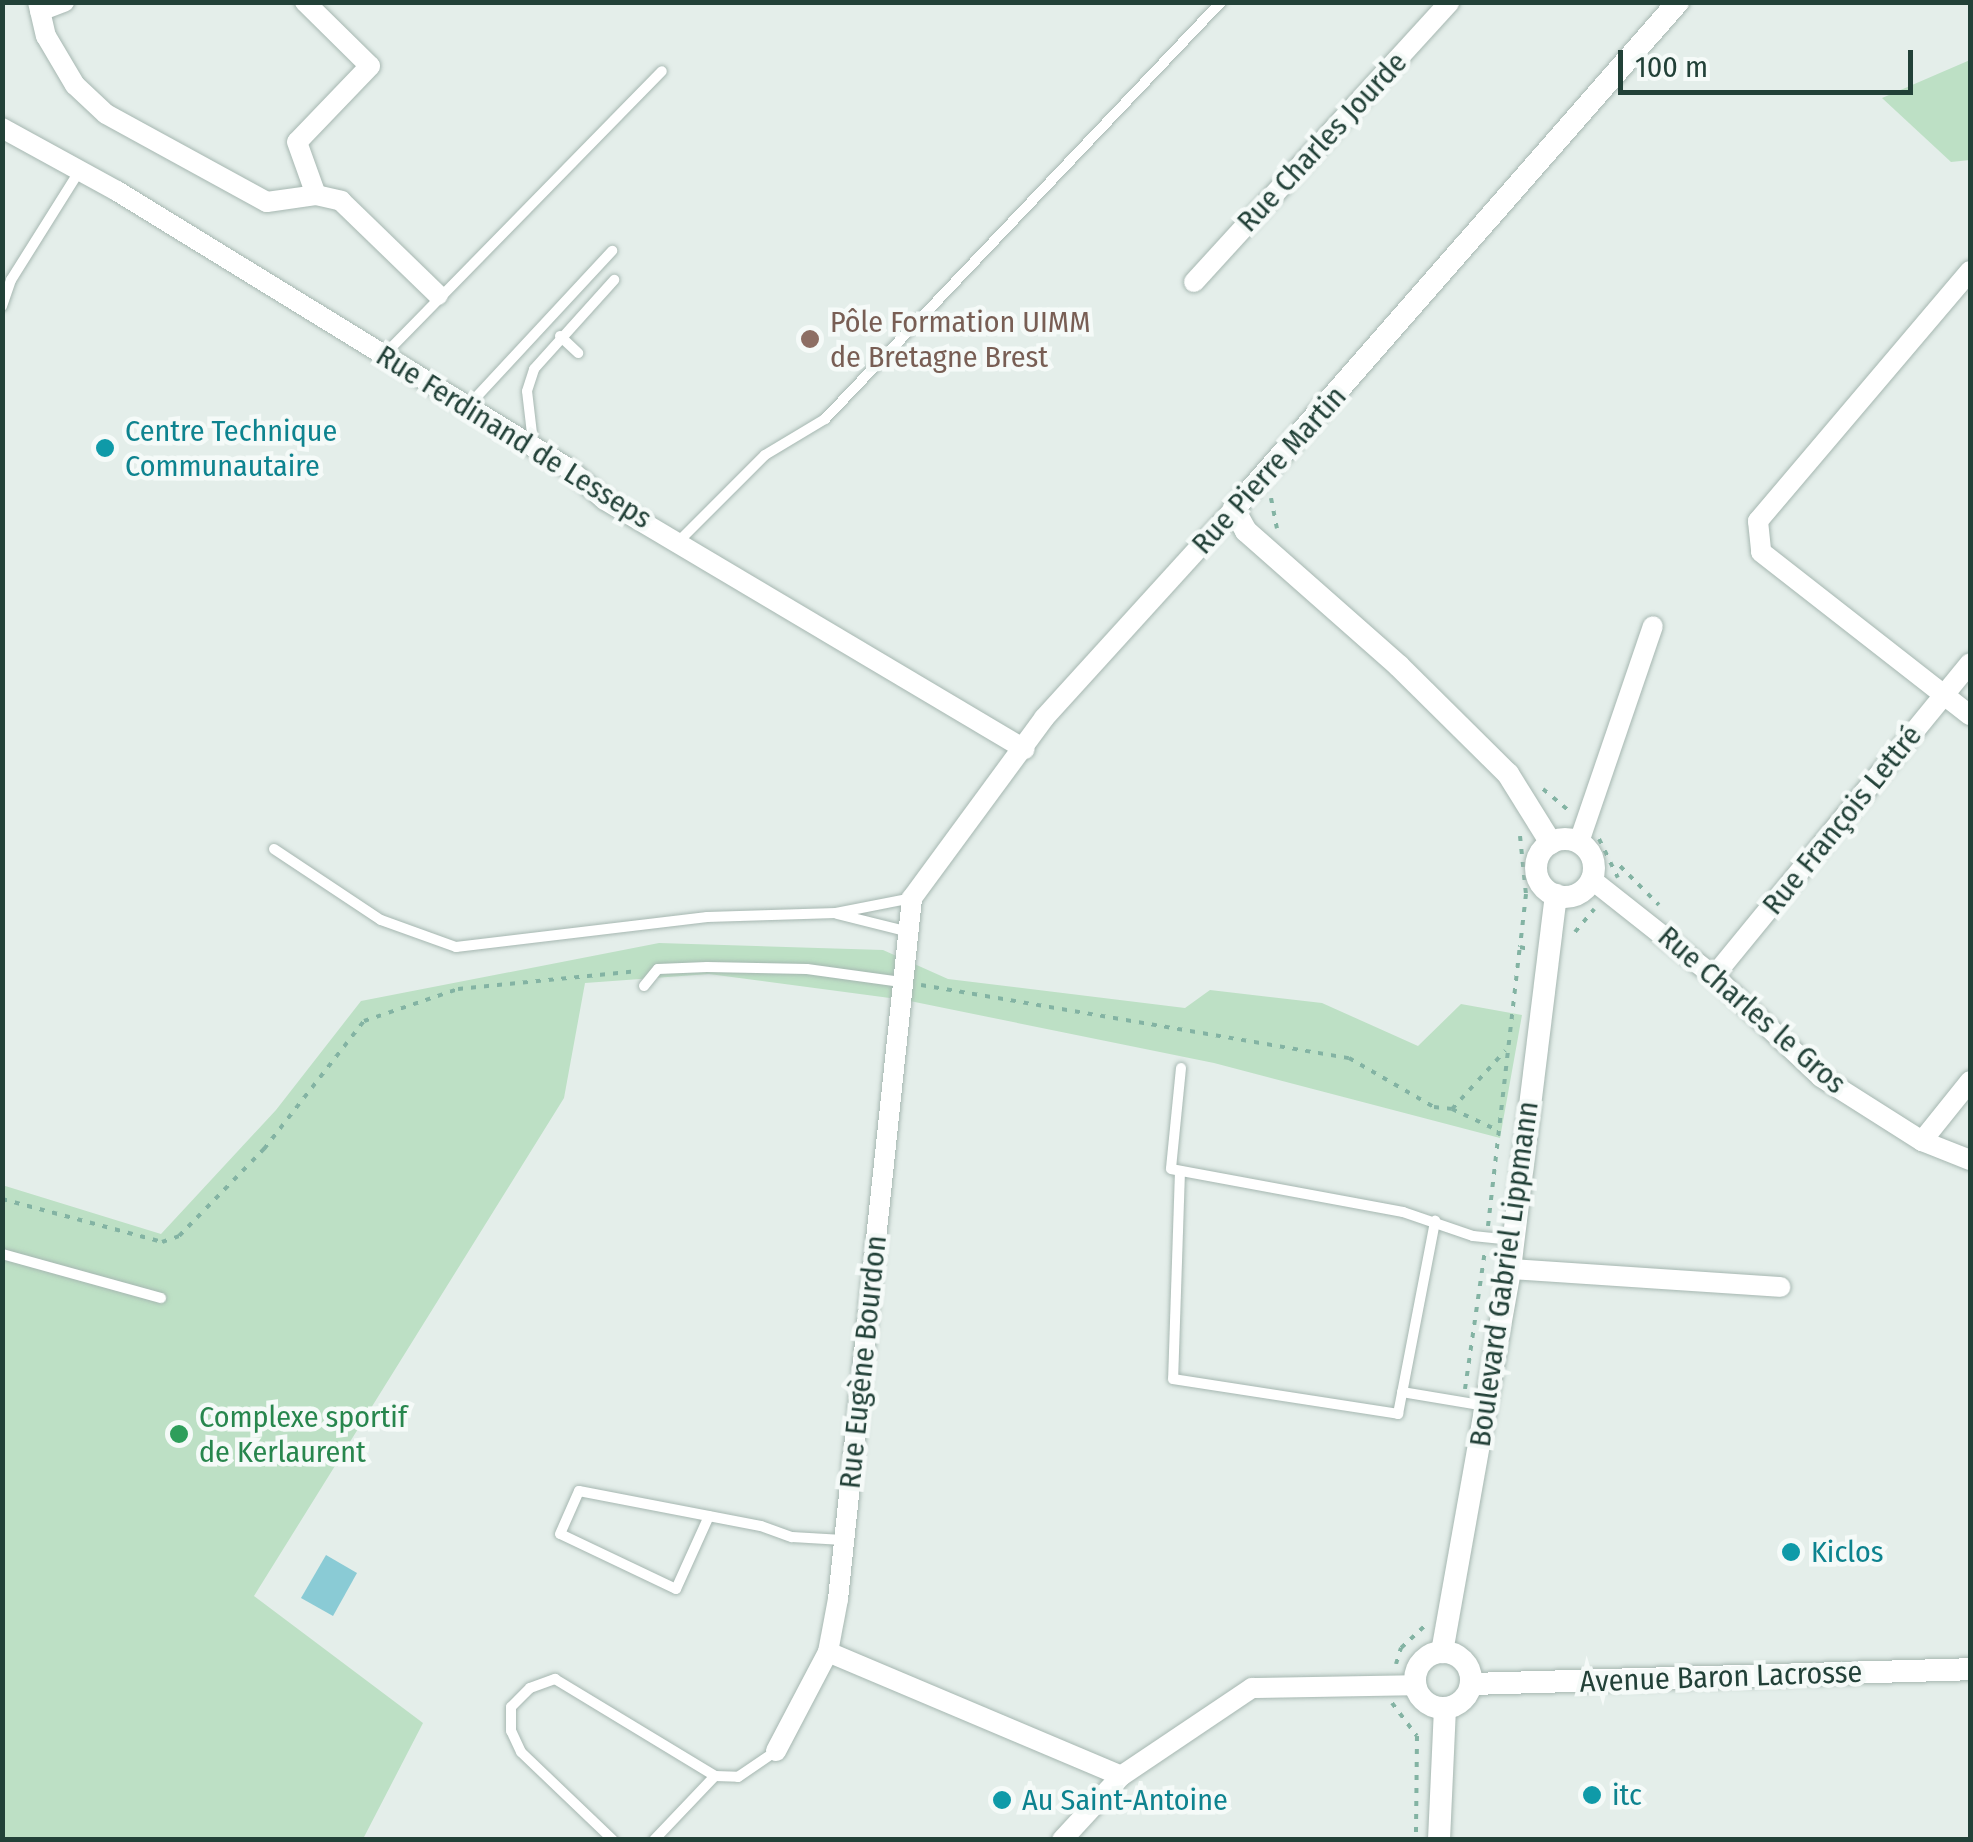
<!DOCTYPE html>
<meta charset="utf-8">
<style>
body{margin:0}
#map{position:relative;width:1973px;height:1842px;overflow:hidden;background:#e4eeea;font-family:"Fira Sans Condensed",sans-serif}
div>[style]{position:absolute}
.green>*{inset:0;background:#bde0c5}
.water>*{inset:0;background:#8acbd5}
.path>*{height:4px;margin-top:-2px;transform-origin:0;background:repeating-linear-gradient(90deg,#83b3a3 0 5px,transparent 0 13px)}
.roads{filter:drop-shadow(0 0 2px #a6b7b1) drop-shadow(0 0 2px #a6b7b1)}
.service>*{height:10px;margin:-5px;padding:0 5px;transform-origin:5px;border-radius:5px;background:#fff}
.minor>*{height:20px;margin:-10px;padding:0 10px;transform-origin:10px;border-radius:10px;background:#fff}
.tertiary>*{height:22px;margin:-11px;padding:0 11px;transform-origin:11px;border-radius:11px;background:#fff}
.tertiary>.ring{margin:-11px;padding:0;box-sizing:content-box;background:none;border:22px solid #fff;border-radius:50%}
.dots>*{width:28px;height:28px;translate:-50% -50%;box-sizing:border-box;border:5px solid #f5faf8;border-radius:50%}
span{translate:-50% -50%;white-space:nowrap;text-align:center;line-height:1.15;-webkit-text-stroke:9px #f5faf8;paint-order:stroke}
.street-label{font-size:30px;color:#224138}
.education-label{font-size:30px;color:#785e54}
.left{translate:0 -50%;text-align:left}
.culture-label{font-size:30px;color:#0d838f}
.leisure-label{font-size:30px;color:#27864d}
.frame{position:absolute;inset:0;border:5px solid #224138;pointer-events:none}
.scale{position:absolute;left:1618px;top:50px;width:295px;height:45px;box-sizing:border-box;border:5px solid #224138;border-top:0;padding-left:12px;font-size:30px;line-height:35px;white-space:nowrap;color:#224138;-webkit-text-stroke:8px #f5faf8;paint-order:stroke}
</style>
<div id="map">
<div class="green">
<i style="clip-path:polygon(1970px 60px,1970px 160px,1951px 162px,1882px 98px)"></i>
<i style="clip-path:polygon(659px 943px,883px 950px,948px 979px,1185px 1008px,1210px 990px,1322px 1003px,1418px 1046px,1461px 1004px,1522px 1015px,1500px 1138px,1214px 1063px,905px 1000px,709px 974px,585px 983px,564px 1098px,254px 1596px,423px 1723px,363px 1839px,3px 1839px,2px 1185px,161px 1234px,276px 1110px,361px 1001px)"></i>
</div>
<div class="water">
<i style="clip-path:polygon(326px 1555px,357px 1573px,333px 1616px,301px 1598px)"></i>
</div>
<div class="path">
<i style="left:1271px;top:498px;width:31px;rotate:79deg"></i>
<i style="left:1543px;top:789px;width:35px;rotate:40deg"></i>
<i style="left:1520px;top:836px;width:58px;rotate:84.1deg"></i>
<i style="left:1526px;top:894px;width:53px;rotate:96.5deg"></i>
<i style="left:1520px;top:947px;width:8px;rotate:14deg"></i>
<i style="left:1599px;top:839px;width:43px;rotate:64deg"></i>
<i style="left:1620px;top:866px;width:55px;rotate:45deg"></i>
<i style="left:1575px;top:932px;width:30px;rotate:-50deg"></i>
<i style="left:921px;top:985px;width:434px;rotate:9.7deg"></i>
<i style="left:1349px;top:1058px;width:98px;rotate:30deg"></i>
<i style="left:1434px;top:1107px;width:18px;rotate:6deg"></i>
<i style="left:1452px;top:1109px;width:79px;rotate:-47.6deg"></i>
<i style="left:1452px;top:1109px;width:50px;rotate:25deg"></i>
<i style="left:2px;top:1199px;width:166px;rotate:15deg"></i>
<i style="left:162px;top:1242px;width:18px;rotate:-19deg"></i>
<i style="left:179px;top:1236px;width:122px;rotate:-45.7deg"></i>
<i style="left:264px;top:1149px;width:162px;rotate:-52deg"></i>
<i style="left:364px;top:1021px;width:99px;rotate:-18.8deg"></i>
<i style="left:458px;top:989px;width:181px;rotate:-5.7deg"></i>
<i style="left:1488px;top:1226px;width:281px;rotate:-83.5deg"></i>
<i style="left:1465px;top:1389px;width:140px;rotate:-81.8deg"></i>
<i style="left:1396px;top:1664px;width:17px;rotate:-73deg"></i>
<i style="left:1401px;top:1648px;width:34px;rotate:-43deg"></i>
<i style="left:1392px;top:1703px;width:41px;rotate:52.9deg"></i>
<i style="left:1417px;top:1736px;width:104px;rotate:90.6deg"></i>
</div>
<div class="roads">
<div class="service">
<i style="left:2px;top:306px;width:28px;rotate:-71deg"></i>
<i style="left:11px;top:280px;width:130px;rotate:-57.9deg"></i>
<i style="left:560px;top:336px;width:25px;rotate:43deg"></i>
<i style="left:384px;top:355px;width:397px;rotate:-45.6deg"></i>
<i style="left:468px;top:406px;width:212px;rotate:-47.1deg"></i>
<i style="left:533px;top:442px;width:51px;rotate:-96.7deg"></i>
<i style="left:527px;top:391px;width:23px;rotate:-72deg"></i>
<i style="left:534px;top:369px;width:120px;rotate:-48deg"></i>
<i style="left:680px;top:540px;width:120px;rotate:-45deg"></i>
<i style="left:765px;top:455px;width:70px;rotate:-31deg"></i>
<i style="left:825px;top:419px;width:575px;rotate:-46.48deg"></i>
<i style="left:274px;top:849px;width:128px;rotate:33.6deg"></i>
<i style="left:381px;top:920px;width:80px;rotate:19.8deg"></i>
<i style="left:456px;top:947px;width:253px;rotate:-6.8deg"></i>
<i style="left:707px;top:917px;width:129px;rotate:-1.8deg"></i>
<i style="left:836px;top:913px;width:77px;rotate:-11.2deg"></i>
<i style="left:837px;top:914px;width:74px;rotate:14deg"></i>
<i style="left:644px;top:986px;width:22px;rotate:-51deg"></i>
<i style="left:658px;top:969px;width:49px;rotate:-2.3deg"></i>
<i style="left:707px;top:967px;width:100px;rotate:1.1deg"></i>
<i style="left:807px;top:969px;width:95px;rotate:7.9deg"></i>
<i style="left:1181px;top:1068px;width:101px;rotate:95.7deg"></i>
<i style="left:1171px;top:1169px;width:236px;rotate:10.5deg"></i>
<i style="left:1403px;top:1212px;width:74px;rotate:18.9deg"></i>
<i style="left:1473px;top:1236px;width:39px;rotate:6deg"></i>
<i style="left:1180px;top:1171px;width:208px;rotate:91.9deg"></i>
<i style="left:1173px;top:1379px;width:228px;rotate:8.8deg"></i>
<i style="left:1398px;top:1414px;width:197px;rotate:-79.1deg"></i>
<i style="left:2px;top:1254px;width:165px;rotate:15.5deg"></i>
<i style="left:1402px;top:1392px;width:85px;rotate:9.5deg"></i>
<i style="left:709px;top:1516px;width:80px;rotate:114.3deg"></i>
<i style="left:676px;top:1589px;width:128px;rotate:-154.6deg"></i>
<i style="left:560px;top:1534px;width:47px;rotate:-66.2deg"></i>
<i style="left:579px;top:1491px;width:185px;rotate:10.9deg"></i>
<i style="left:761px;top:1526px;width:33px;rotate:20deg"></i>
<i style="left:792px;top:1537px;width:51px;rotate:3.4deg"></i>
<i style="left:613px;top:1840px;width:127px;rotate:-136.3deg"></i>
<i style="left:521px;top:1752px;width:23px;rotate:-115deg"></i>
<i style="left:511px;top:1731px;width:24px;rotate:-90deg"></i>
<i style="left:511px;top:1707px;width:27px;rotate:-45deg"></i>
<i style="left:530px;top:1688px;width:27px;rotate:-20deg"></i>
<i style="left:555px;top:1679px;width:187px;rotate:31.2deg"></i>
<i style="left:715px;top:1776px;width:23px;rotate:2deg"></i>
<i style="left:738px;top:1777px;width:46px;rotate:-34.4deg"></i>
<i style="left:654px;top:1840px;width:88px;rotate:-46.4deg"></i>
</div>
<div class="minor">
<i style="left:38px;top:2px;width:35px;rotate:77deg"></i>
<i style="left:46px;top:36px;width:57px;rotate:59.4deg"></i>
<i style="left:75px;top:85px;width:42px;rotate:43.1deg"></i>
<i style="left:106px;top:114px;width:183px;rotate:28.7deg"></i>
<i style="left:267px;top:202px;width:49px;rotate:-8.1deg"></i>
<i style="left:316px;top:195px;width:26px;rotate:13deg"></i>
<i style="left:341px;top:201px;width:135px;rotate:44.1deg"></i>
<i style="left:305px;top:2px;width:91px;rotate:44.6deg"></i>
<i style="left:370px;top:66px;width:105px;rotate:133.8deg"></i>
<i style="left:297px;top:142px;width:56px;rotate:70.3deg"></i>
<i style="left:40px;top:11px;width:26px;rotate:-21deg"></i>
<i style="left:2px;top:128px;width:131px;rotate:28.7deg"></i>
<i style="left:117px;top:191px;width:529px;rotate:31.56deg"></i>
<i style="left:568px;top:468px;width:49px;rotate:40.9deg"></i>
<i style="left:605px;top:500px;width:488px;rotate:30.7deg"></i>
<i style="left:1970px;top:271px;width:328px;rotate:130.3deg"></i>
<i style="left:1758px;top:521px;width:31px;rotate:84deg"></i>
<i style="left:1761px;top:552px;width:265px;rotate:38deg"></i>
<i style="left:1194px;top:282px;width:379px;rotate:-47.6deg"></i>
<i style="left:1579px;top:842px;width:228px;rotate:-71.1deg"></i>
<i style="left:1591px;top:879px;width:157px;rotate:38.3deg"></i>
<i style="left:1714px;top:976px;width:147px;rotate:43.3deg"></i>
<i style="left:1821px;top:1077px;width:120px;rotate:32.4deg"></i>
<i style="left:1922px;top:1141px;width:52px;rotate:21.6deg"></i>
<i style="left:1714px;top:976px;width:404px;rotate:-50.7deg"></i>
<i style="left:1922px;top:1141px;width:77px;rotate:-51.3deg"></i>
<i style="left:1510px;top:1269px;width:271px;rotate:3.8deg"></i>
<i style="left:828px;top:1652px;width:318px;rotate:22.9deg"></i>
<i style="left:776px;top:1751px;width:112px;rotate:-62.3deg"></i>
<i style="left:828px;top:1652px;width:54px;rotate:-79.3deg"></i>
<i style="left:838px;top:1599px;width:705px;rotate:-83.97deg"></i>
<i style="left:912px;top:898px;width:223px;rotate:-53.7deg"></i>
<i style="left:1044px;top:718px;width:282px;rotate:-47.7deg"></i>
<i style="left:1062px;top:1840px;width:87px;rotate:-47.3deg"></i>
<i style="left:1121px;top:1776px;width:158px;rotate:-33.9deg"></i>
<i style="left:1252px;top:1688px;width:164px;rotate:-1deg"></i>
</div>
<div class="tertiary">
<i class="ring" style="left:1536px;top:839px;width:36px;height:36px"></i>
<i style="left:1551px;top:843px;width:81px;rotate:-121.9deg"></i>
<i style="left:1508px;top:774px;width:153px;rotate:-135.3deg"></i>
<i style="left:1399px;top:666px;width:204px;rotate:-138.6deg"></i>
<i style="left:1246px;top:531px;width:25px;rotate:-119deg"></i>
<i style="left:1234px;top:509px;width:674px;rotate:-48.79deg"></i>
<i style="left:1442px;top:1652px;width:389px;rotate:-79.9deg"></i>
<i style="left:1510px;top:1269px;width:377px;rotate:-83deg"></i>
<i class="ring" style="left:1415px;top:1652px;width:34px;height:34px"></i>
<i style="left:1471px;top:1684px;width:499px;rotate:-1.7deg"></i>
<i style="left:1439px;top:1840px;width:132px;rotate:-87.4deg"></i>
</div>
</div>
<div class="dots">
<i style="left:810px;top:339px;background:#8d6e63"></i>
<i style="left:105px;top:448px;background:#0f9aa8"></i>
<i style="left:179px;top:1434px;background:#2e9e5b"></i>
<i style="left:1791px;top:1552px;background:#0f9aa8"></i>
<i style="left:1592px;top:1795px;background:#0f9aa8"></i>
<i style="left:1002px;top:1800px;background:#0f9aa8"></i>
</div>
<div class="street-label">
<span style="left:1322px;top:142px;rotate:-47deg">Rue Charles Jourde</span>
<span style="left:514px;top:437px;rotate:32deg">Rue Ferdinand de Lesseps</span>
<span style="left:1269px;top:470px;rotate:-48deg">Rue Pierre Martin</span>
<span style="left:1842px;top:820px;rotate:-51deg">Rue François Lettré</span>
<span style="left:1752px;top:1010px;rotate:41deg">Rue Charles le Gros</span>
<span style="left:1504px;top:1274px;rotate:-82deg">Boulevard Gabriel Lippmann</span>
<span style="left:863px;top:1362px;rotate:-84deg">Rue Eugène Bourdon</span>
<span style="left:1721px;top:1677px;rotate:-2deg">Avenue Baron Lacrosse</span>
</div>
<div class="education-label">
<span class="left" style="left:830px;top:339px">Pôle Formation UIMM<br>de Bretagne Brest</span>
</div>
<div class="culture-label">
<span class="left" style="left:125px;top:448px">Centre Technique<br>Communautaire</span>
<span class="left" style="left:1811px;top:1552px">Kiclos</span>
<span class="left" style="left:1612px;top:1795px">itc</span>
<span class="left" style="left:1022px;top:1800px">Au Saint-Antoine</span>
</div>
<div class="leisure-label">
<span class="left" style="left:199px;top:1434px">Complexe sportif<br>de Kerlaurent</span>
</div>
<div class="frame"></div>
<div class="scale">100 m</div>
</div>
